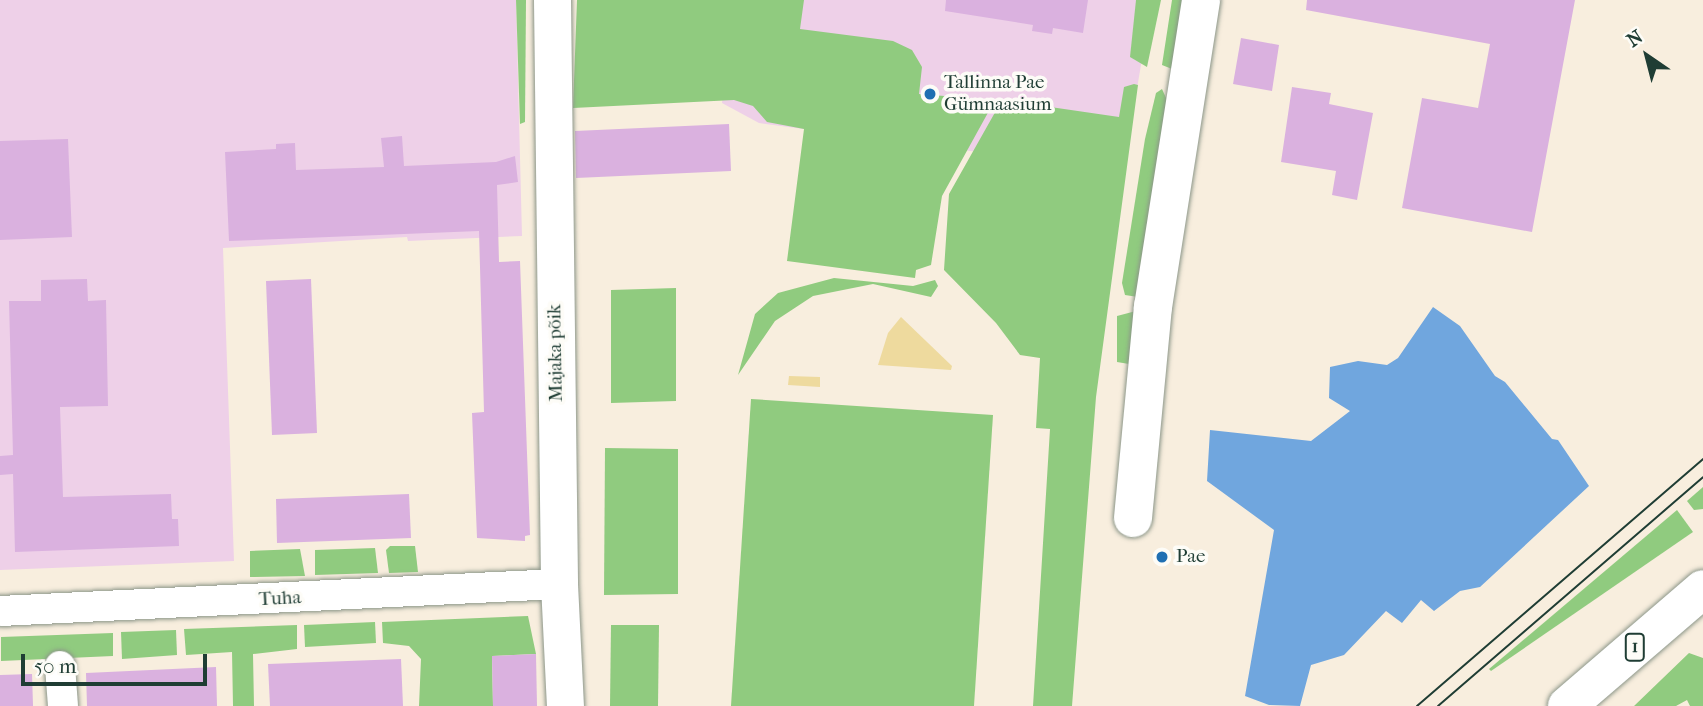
<!DOCTYPE html>
<meta charset="utf-8">
<style>
body{margin:0}
#map{position:relative;width:1703px;height:706px;overflow:hidden;background:#f8eede;font-family:"IM FELL French Canon",serif}
div>[style]{position:absolute}
.built>*{inset:0;background:#eed0e8}
.green>*{inset:0;background:#90cb7f}
.sand>*{inset:0;background:#eeda9e}
.water>*{inset:0;background:#70a6de}
.building>*{inset:0;background:#dab1df}
.roads{filter:drop-shadow(0 0 2px #8c9689) drop-shadow(0 0 2px #8c9689)}
.minor>*{height:30px;margin:-15px;padding:0 15px;transform-origin:15px;border-radius:15px;background:#fff}
.tertiary>*{height:37px;margin:-18.5px;padding:0 18.5px;transform-origin:18.5px;border-radius:18.5px;background:#fff}
.secondary>*{height:38px;margin:-19px;padding:0 19px;transform-origin:19px;border-radius:19px;background:#fff}
.trunk>*{height:38px;margin:-19px;padding:0 19px;transform-origin:19px;border-radius:19px;background:#fff}
.tram>*{height:2px;margin:-1px;padding:0 1px;transform-origin:1px;border-radius:1px;background:#1f3d34}
.dots>*{width:19px;height:19px;translate:-50% -50%;box-sizing:border-box;border:4px solid #fdfcf7;border-radius:50%}
span{translate:-50% -50%;white-space:nowrap;text-align:center;line-height:1.15;-webkit-text-stroke:7px #fdfcf7;paint-order:stroke}
.shield-label span{padding:2px 5px;background:#fdfcf7;border:2px solid;border-radius:5px;-webkit-text-stroke-width:0}
.shield-label{font-size:18px;color:#1f3d34;font-weight:700}
.poi-label{font-size:19px;color:#1f3d34}
.left{translate:0 -50%;text-align:left}
.street-label{font-size:19px;color:#1f3d34}
.north{position:absolute;left:1612px;top:21px;width:70px;height:70px;-webkit-text-stroke:5px #fdfcf7;paint-order:stroke;rotate:325deg;font-size:19px;font-weight:700;line-height:28px;text-align:center;color:#1f3d34}
.north::after{content:'';display:block;margin:auto;width:24px;height:32px;background:#1f3d34;clip-path:polygon(50% 0,100% 100%,50% 72%,0 100%)}
.scale{position:absolute;left:21px;top:654px;width:186px;height:32px;box-sizing:border-box;border:4px solid #1f3d34;border-top:0;padding-left:9px;font-size:21px;line-height:24px;white-space:nowrap;color:#1f3d34;-webkit-text-stroke:5px #fdfcf7;paint-order:stroke}
</style>
<div id="map">
<div class="built">
<i style="clip-path:polygon(0 0,516px 0,522px 236px,408px 241px,407px 237px,223px 248px,234px 561px,0 570px)"></i>
<i style="clip-path:polygon(736px 0,1152px 0,1123px 171px,759px 123px,722px 103px)"></i>
</div>
<div class="green">
<i style="clip-path:polygon(516px 0,526px 0,525px 122px,520px 124px)"></i>
<i style="clip-path:polygon(577px 0,804px 0,800px 29px,893px 41px,912px 50px,922px 67px,919px 94px,995px 100px,942px 196px,931px 265px,916px 270px,915px 278px,787px 261px,804px 129px,767px 122px,753px 106px,734px 100px,573px 108px)"></i>
<i style="clip-path:polygon(1136px 0,1161px 0,1147px 67px,1130px 57px)"></i>
<i style="clip-path:polygon(1172px 0,1183px 0,1172px 69px,1162px 65px)"></i>
<i style="clip-path:polygon(1134px 84px,1138px 85px,1096px 397px,1072px 706px,1033px 706px,1050px 429px,1036px 428px,1040px 358px,1020px 355px,996px 323px,944px 270px,949px 194px,1002px 100px,1119px 117px,1124px 87px)"></i>
<i style="clip-path:polygon(1162px 89px,1167px 100px,1138px 297px,1125px 295px,1122px 283px,1145px 139px,1156px 93px)"></i>
<i style="clip-path:polygon(834px 278px,913px 286px,935px 280px,938px 286px,931px 297px,873px 284px,813px 296px,775px 321px,738px 375px,755px 314px,778px 293px)"></i>
<i style="clip-path:polygon(676px 288px,676px 401px,611px 403px,611px 290px)"></i>
<i style="clip-path:polygon(1136px 311px,1129px 364px,1117px 362px,1117px 316px)"></i>
<i style="clip-path:polygon(751px 399px,993px 415px,974px 706px,731px 706px)"></i>
<i style="clip-path:polygon(605px 448px,678px 449px,678px 594px,604px 595px)"></i>
<i style="clip-path:polygon(1703px 487px,1703px 509px,1694px 510px,1687px 501px)"></i>
<i style="clip-path:polygon(1677px 510px,1693px 532px,1491px 671px,1489px 669px)"></i>
<i style="clip-path:polygon(390px 546px,415px 546px,418px 572px,389px 573px,386px 550px)"></i>
<i style="clip-path:polygon(375px 548px,378px 573px,315px 575px,315px 550px)"></i>
<i style="clip-path:polygon(300px 549px,305px 576px,250px 577px,250px 551px)"></i>
<i style="clip-path:polygon(528px 616px,536px 654px,492px 656px,493px 706px,419px 706px,421px 659px,409px 646px,383px 643px,382px 622px)"></i>
<i style="clip-path:polygon(375px 622px,376px 643px,305px 647px,304px 625px)"></i>
<i style="clip-path:polygon(297px 625px,297px 649px,253px 654px,254px 706px,233px 706px,232px 652px,186px 655px,184px 629px)"></i>
<i style="clip-path:polygon(611px 625px,659px 625px,658px 706px,610px 706px)"></i>
<i style="clip-path:polygon(176px 630px,177px 655px,122px 659px,121px 632px)"></i>
<i style="clip-path:polygon(113px 633px,113px 656px,1px 661px,1px 637px)"></i>
<i style="clip-path:polygon(1689px 653px,1703px 658px,1703px 706px,1690px 706px,1687px 700px,1676px 706px,1634px 706px)"></i>
</div>
<div class="sand">
<i style="clip-path:polygon(901px 317px,952px 366px,951px 370px,878px 365px,888px 333px)"></i>
<i style="clip-path:polygon(789px 376px,820px 377px,820px 387px,788px 385px)"></i>
</div>
<div class="water">
<i style="clip-path:polygon(1433px 307px,1460px 326px,1495px 376px,1505px 382px,1552px 439px,1558px 440px,1589px 486px,1480px 587px,1460px 591px,1434px 611px,1421px 600px,1402px 623px,1386px 611px,1344px 655px,1311px 665px,1300px 706px,1269px 705px,1245px 696px,1274px 530px,1207px 481px,1210px 430px,1311px 441px,1350px 411px,1329px 398px,1330px 367px,1358px 361px,1387px 365px,1398px 358px)"></i>
</div>
<div class="building">
<i style="clip-path:polygon(946px 0,1088px 0,1083px 33px,1053px 28px,1052px 34px,1032px 31px,1033px 25px,945px 11px)"></i>
<i style="clip-path:polygon(1307px 0,1575px 0,1532px 232px,1402px 208px,1422px 98px,1478px 108px,1490px 44px,1306px 10px)"></i>
<i style="clip-path:polygon(1241px 38px,1279px 45px,1272px 91px,1233px 84px)"></i>
<i style="clip-path:polygon(1292px 87px,1331px 93px,1329px 104px,1373px 113px,1357px 200px,1332px 195px,1336px 171px,1281px 162px)"></i>
<i style="clip-path:polygon(729px 124px,731px 171px,576px 178px,575px 131px)"></i>
<i style="clip-path:polygon(402px 136px,404px 166px,496px 162px,515px 156px,518px 182px,497px 185px,499px 262px,520px 261px,530px 535px,525px 536px,525px 541px,477px 538px,472px 413px,484px 412px,479px 231px,229px 241px,225px 152px,276px 149px,276px 144px,295px 143px,296px 170px,384px 167px,381px 138px)"></i>
<i style="clip-path:polygon(68px 139px,72px 237px,0 240px,0 141px)"></i>
<i style="clip-path:polygon(87px 279px,88px 301px,106px 300px,108px 406px,60px 407px,63px 497px,171px 494px,172px 519px,178px 519px,179px 546px,15px 552px,13px 474px,0 475px,0 456px,13px 455px,9px 301px,41px 301px,41px 280px)"></i>
<i style="clip-path:polygon(311px 279px,317px 433px,272px 435px,266px 281px)"></i>
<i style="clip-path:polygon(409px 494px,411px 538px,277px 543px,276px 499px)"></i>
<i style="clip-path:polygon(536px 654px,537px 706px,493px 706px,492px 656px)"></i>
<i style="clip-path:polygon(401px 659px,403px 706px,270px 706px,268px 664px)"></i>
<i style="clip-path:polygon(216px 667px,217px 706px,87px 706px,86px 673px)"></i>
<i style="clip-path:polygon(32px 674px,33px 706px,0 706px,0 675px)"></i>
</div>
<div class="roads">
<div class="minor">
<i style="left:0;top:611px;width:560px;rotate:-2.77deg"></i>
<i style="left:60px;top:666px;width:40px;rotate:85.7deg"></i>
</div>
<div class="tertiary">
<i style="left:552px;top:0;width:584px;rotate:89.31deg"></i>
<i style="left:559px;top:584px;width:122px;rotate:87.2deg"></i>
</div>
<div class="secondary">
<i style="left:1133px;top:518px;width:212px;rotate:-84.6deg"></i>
<i style="left:1153px;top:307px;width:311px;rotate:-81.1deg"></i>
</div>
<div class="trunk">
<i style="left:1567px;top:706px;width:179px;rotate:-40.7deg"></i>
</div>
</div>
<div class="tram">
<i style="left:1417px;top:706px;width:378px;rotate:-40.8deg"></i>
<i style="left:1438px;top:706px;width:350px;rotate:-40.8deg"></i>
</div>
<div class="dots">
<i style="left:930px;top:94px;background:#1f6fb2"></i>
<i style="left:1162px;top:557px;background:#1f6fb2"></i>
</div>
<div class="shield-label">
<span style="left:1635px;top:647px">1</span>
</div>
<div class="poi-label">
<span class="left" style="left:944px;top:94px">Tallinna Pae<br>Gümnaasium</span>
<span class="left" style="left:1176px;top:557px">Pae</span>
</div>
<div class="street-label">
<span style="left:556px;top:353px;rotate:-91deg">Majaka põik</span>
<span style="left:280px;top:599px;rotate:-3deg">Tuha</span>
</div>
<div class="north">N</div>
<div class="scale">50 m</div>
</div>
